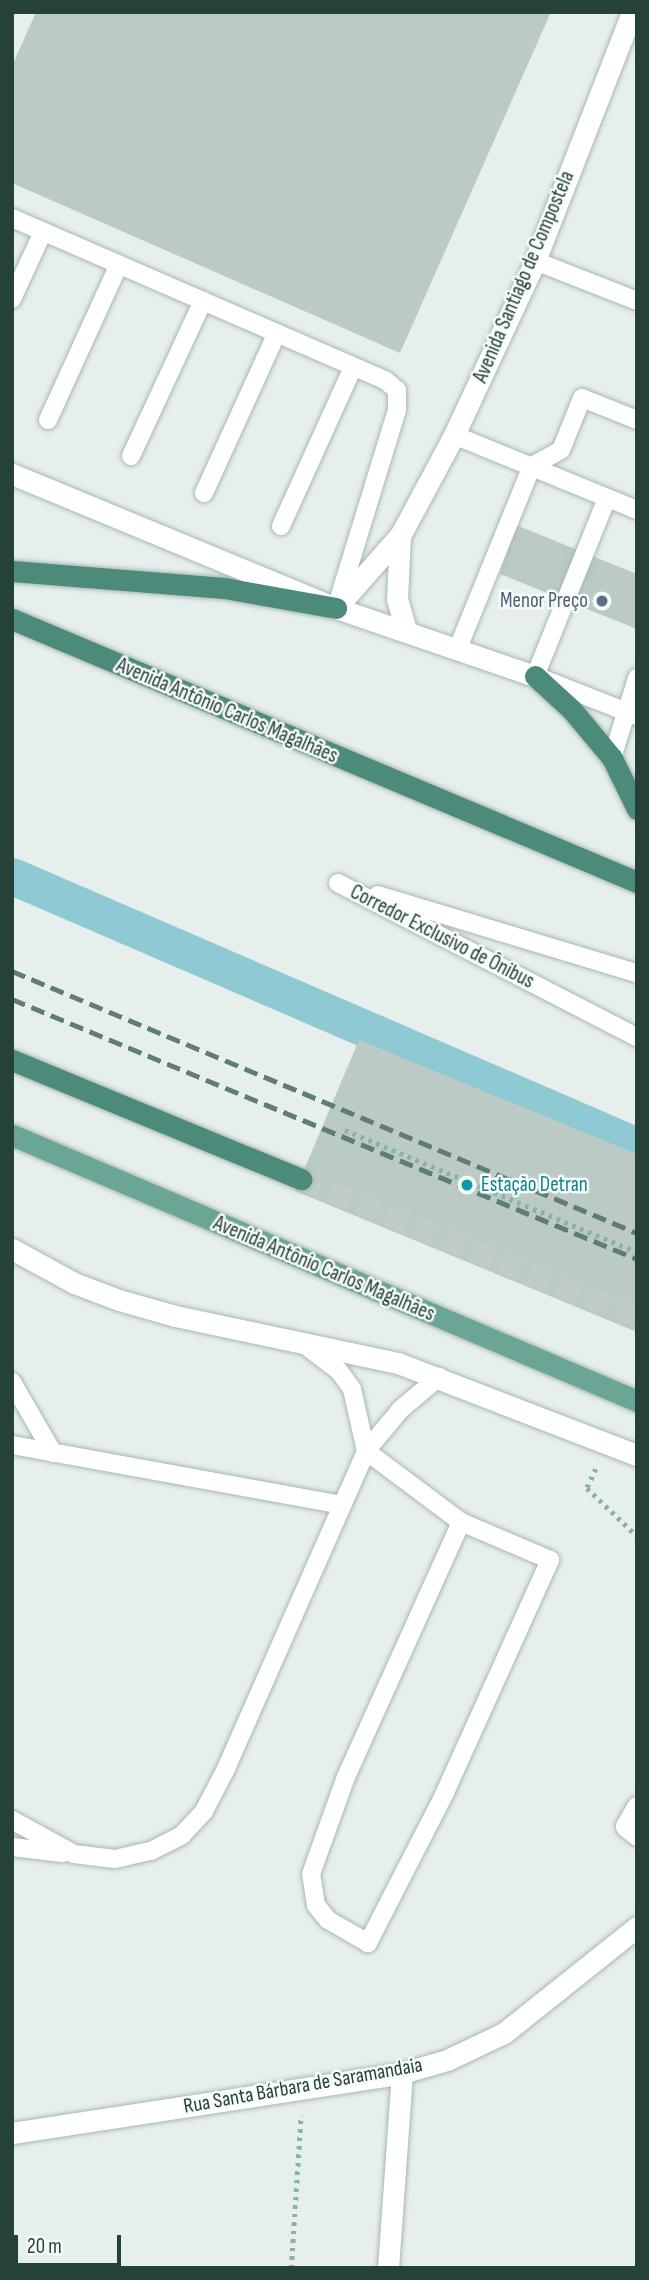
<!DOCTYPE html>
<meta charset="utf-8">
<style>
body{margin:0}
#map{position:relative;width:649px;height:2280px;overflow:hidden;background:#e6efeb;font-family:"Sofia Sans Condensed",sans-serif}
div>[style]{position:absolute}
.canal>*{height:37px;margin:-18.5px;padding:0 18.5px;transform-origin:18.5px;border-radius:18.5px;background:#8ec9d4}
.building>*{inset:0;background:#bbcac4}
.trunk-tunnel>*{height:21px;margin-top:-10.5px;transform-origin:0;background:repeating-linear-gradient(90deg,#bfccc8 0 21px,transparent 0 31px)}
.path>*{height:4.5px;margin-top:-2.25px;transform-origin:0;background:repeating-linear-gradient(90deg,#86b3a5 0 3.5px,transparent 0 8.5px)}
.roads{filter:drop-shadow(0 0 2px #a8b8b2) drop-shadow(0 0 2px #a8b8b2)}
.service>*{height:18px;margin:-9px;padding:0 9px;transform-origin:9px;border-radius:9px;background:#fff}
.pedestrian>*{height:21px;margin:-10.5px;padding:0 10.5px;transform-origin:10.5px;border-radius:10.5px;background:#fff}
.minor>*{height:21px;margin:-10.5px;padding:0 10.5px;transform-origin:10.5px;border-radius:10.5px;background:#fff}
.tertiary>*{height:21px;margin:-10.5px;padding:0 10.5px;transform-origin:10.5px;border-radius:10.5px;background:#fff}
.secondary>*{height:21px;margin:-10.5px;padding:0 10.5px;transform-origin:10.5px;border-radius:10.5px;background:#fff}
.primary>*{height:21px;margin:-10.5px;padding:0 10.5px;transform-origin:10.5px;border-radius:10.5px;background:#6aa596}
.trunk>*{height:21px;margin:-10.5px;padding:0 10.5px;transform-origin:10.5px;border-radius:10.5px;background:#4c8a7c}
.rail>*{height:5px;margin-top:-2.5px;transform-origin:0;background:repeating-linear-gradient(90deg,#5f7d75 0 14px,transparent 0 21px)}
.dots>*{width:19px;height:19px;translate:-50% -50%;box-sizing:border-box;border:4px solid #f7fbf9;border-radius:50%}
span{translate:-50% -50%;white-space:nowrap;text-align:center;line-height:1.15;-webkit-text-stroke:5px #f7fbf9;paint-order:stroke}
.street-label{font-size:21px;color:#24423a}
.service-label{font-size:21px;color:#4e5e75}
.right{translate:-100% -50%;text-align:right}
.culture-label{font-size:21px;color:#0d838f}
.left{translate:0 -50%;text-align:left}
.frame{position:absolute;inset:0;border:14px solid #24423a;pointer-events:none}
.scale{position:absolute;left:14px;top:2235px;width:107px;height:32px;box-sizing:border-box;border:4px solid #24423a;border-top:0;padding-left:9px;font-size:21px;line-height:24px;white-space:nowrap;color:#24423a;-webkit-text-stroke:5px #f7fbf9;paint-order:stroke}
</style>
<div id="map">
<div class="canal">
<i style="left:12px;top:876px;width:681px;rotate:23.36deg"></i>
</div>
<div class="building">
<i style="clip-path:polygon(36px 12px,551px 12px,400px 353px,12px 183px,12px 66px)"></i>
<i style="clip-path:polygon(516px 525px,637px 574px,637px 629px,500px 574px)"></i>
<i style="clip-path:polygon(359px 1040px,637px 1154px,637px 1332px,295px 1191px)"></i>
</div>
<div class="trunk-tunnel">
<i style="left:301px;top:1179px;width:363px;rotate:22.3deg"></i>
</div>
<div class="path">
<i style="left:345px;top:1130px;width:316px;rotate:22.7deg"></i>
<i style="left:596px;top:1469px;width:21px;rotate:115deg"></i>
<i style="left:587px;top:1488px;width:69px;rotate:43.8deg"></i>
<i style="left:291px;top:2268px;width:153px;rotate:-86.3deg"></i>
</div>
<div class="roads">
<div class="service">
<i style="left:12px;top:218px;width:407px;rotate:23.5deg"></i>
<i style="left:385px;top:380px;width:16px;rotate:40deg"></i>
<i style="left:397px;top:390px;width:20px;rotate:90deg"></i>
<i style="left:397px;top:410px;width:204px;rotate:107.1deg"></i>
<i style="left:535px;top:261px;width:110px;rotate:21.4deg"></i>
<i style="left:12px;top:299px;width:74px;rotate:-65.2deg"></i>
<i style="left:48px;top:420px;width:171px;rotate:-65.5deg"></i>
<i style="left:454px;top:435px;width:198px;rotate:22.3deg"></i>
<i style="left:131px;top:456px;width:171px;rotate:-65.1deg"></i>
<i style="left:204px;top:493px;width:176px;rotate:-65.5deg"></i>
<i style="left:607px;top:498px;width:192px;rotate:112deg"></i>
<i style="left:535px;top:676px;width:110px;rotate:21.4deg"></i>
<i style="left:281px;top:526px;width:175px;rotate:-65.6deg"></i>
<i style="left:458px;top:648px;width:196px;rotate:-67.9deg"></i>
<i style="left:532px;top:466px;width:33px;rotate:-29deg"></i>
<i style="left:561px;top:450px;width:56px;rotate:-68deg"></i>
<i style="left:582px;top:398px;width:59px;rotate:21.8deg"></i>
<i style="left:612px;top:758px;width:84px;rotate:-72.6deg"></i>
<i style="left:338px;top:883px;width:336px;rotate:27.3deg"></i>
<i style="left:378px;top:895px;width:270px;rotate:16.8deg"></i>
<i style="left:305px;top:1345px;width:43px;rotate:37.4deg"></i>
<i style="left:339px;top:1371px;width:22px;rotate:54deg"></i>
<i style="left:352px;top:1389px;width:64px;rotate:77.3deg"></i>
<i style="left:366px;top:1451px;width:119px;rotate:36.8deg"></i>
<i style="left:461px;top:1522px;width:97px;rotate:23.1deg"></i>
<i style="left:550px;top:1560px;width:256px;rotate:114.3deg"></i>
<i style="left:445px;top:1793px;width:169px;rotate:117.2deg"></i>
<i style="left:368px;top:1943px;width:46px;rotate:-150.1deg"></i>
<i style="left:328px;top:1920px;width:19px;rotate:-129deg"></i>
<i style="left:316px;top:1905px;width:31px;rotate:-99deg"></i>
<i style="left:311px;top:1874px;width:103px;rotate:-70.2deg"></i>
<i style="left:346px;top:1777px;width:280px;rotate:-65.7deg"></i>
<i style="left:12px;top:1382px;width:82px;rotate:60deg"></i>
<i style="left:12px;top:1445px;width:335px;rotate:10.3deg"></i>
<i style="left:12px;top:1820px;width:71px;rotate:28.7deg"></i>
<i style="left:74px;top:1854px;width:41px;rotate:7deg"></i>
<i style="left:115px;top:1859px;width:37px;rotate:-13deg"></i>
<i style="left:151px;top:1851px;width:35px;rotate:-27deg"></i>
<i style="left:182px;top:1835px;width:33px;rotate:-47deg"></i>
<i style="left:204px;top:1811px;width:45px;rotate:-62.3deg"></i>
<i style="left:225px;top:1771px;width:350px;rotate:-66.2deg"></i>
<i style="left:366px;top:1451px;width:55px;rotate:-50.2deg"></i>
<i style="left:401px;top:1409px;width:50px;rotate:-40.1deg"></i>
<i style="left:12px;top:1847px;width:51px;rotate:6.7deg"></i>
</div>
<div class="pedestrian">
<i style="left:637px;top:1807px;width:22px;rotate:120deg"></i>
<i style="left:626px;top:1826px;width:14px;rotate:39deg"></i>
</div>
<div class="minor">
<i style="left:12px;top:2133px;width:395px;rotate:-8.7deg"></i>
<i style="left:402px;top:2073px;width:47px;rotate:-16.1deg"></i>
<i style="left:447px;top:2060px;width:63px;rotate:-25.3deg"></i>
<i style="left:504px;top:2033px;width:170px;rotate:-38.6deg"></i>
<i style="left:388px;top:2268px;width:196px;rotate:-85.9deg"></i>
</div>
<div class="tertiary">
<i style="left:12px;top:1249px;width:71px;rotate:28.7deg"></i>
<i style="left:74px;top:1283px;width:48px;rotate:20.7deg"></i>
<i style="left:119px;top:1300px;width:58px;rotate:15.9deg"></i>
<i style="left:175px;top:1316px;width:228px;rotate:11.9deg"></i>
<i style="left:398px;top:1363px;width:256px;rotate:21.1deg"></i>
</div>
<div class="secondary">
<i style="left:12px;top:474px;width:351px;rotate:22.5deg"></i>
<i style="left:336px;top:608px;width:210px;rotate:18.9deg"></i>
<i style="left:400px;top:536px;width:63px;rotate:92.7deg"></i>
<i style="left:397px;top:599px;width:32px;rotate:74deg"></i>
<i style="left:336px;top:608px;width:98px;rotate:-48.7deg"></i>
<i style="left:401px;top:534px;width:112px;rotate:-61.8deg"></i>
<i style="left:454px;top:435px;width:192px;rotate:-65deg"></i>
<i style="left:535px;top:261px;width:267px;rotate:-68.7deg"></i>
</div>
<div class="primary">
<i style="left:12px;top:1135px;width:679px;rotate:23.05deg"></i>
</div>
<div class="trunk">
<i style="left:12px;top:571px;width:213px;rotate:4.6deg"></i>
<i style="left:224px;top:588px;width:114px;rotate:10.1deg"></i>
<i style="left:12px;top:619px;width:678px;rotate:22.82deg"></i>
<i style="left:535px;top:676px;width:50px;rotate:42.6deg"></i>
<i style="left:572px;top:710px;width:62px;rotate:50.2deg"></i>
<i style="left:612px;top:758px;width:57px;rotate:63.9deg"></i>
<i style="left:12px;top:1060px;width:313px;rotate:22.4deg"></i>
</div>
</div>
<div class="rail">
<i style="left:12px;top:971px;width:678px;rotate:22.74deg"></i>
<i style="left:12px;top:999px;width:677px;rotate:22.59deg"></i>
</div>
<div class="dots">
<i style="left:602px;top:601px;background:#5c6f8a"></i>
<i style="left:467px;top:1185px;background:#0f9aa8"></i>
</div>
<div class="street-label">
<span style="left:524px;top:277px;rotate:-67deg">Avenida Santiago de Compostela</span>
<span style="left:227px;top:711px;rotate:23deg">Avenida Antônio Carlos Magalhães</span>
<span style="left:442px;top:937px;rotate:27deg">Corredor Exclusivo de Ônibus</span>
<span style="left:324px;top:1269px;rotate:23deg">Avenida Antônio Carlos Magalhães</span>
<span style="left:303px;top:2086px;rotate:-10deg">Rua Santa Bárbara de Saramandaia</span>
</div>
<div class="service-label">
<span class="right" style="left:588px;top:601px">Menor Preço</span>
</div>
<div class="culture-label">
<span class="left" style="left:481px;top:1185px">Estação Detran</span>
</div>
<div class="frame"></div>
<div class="scale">20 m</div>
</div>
